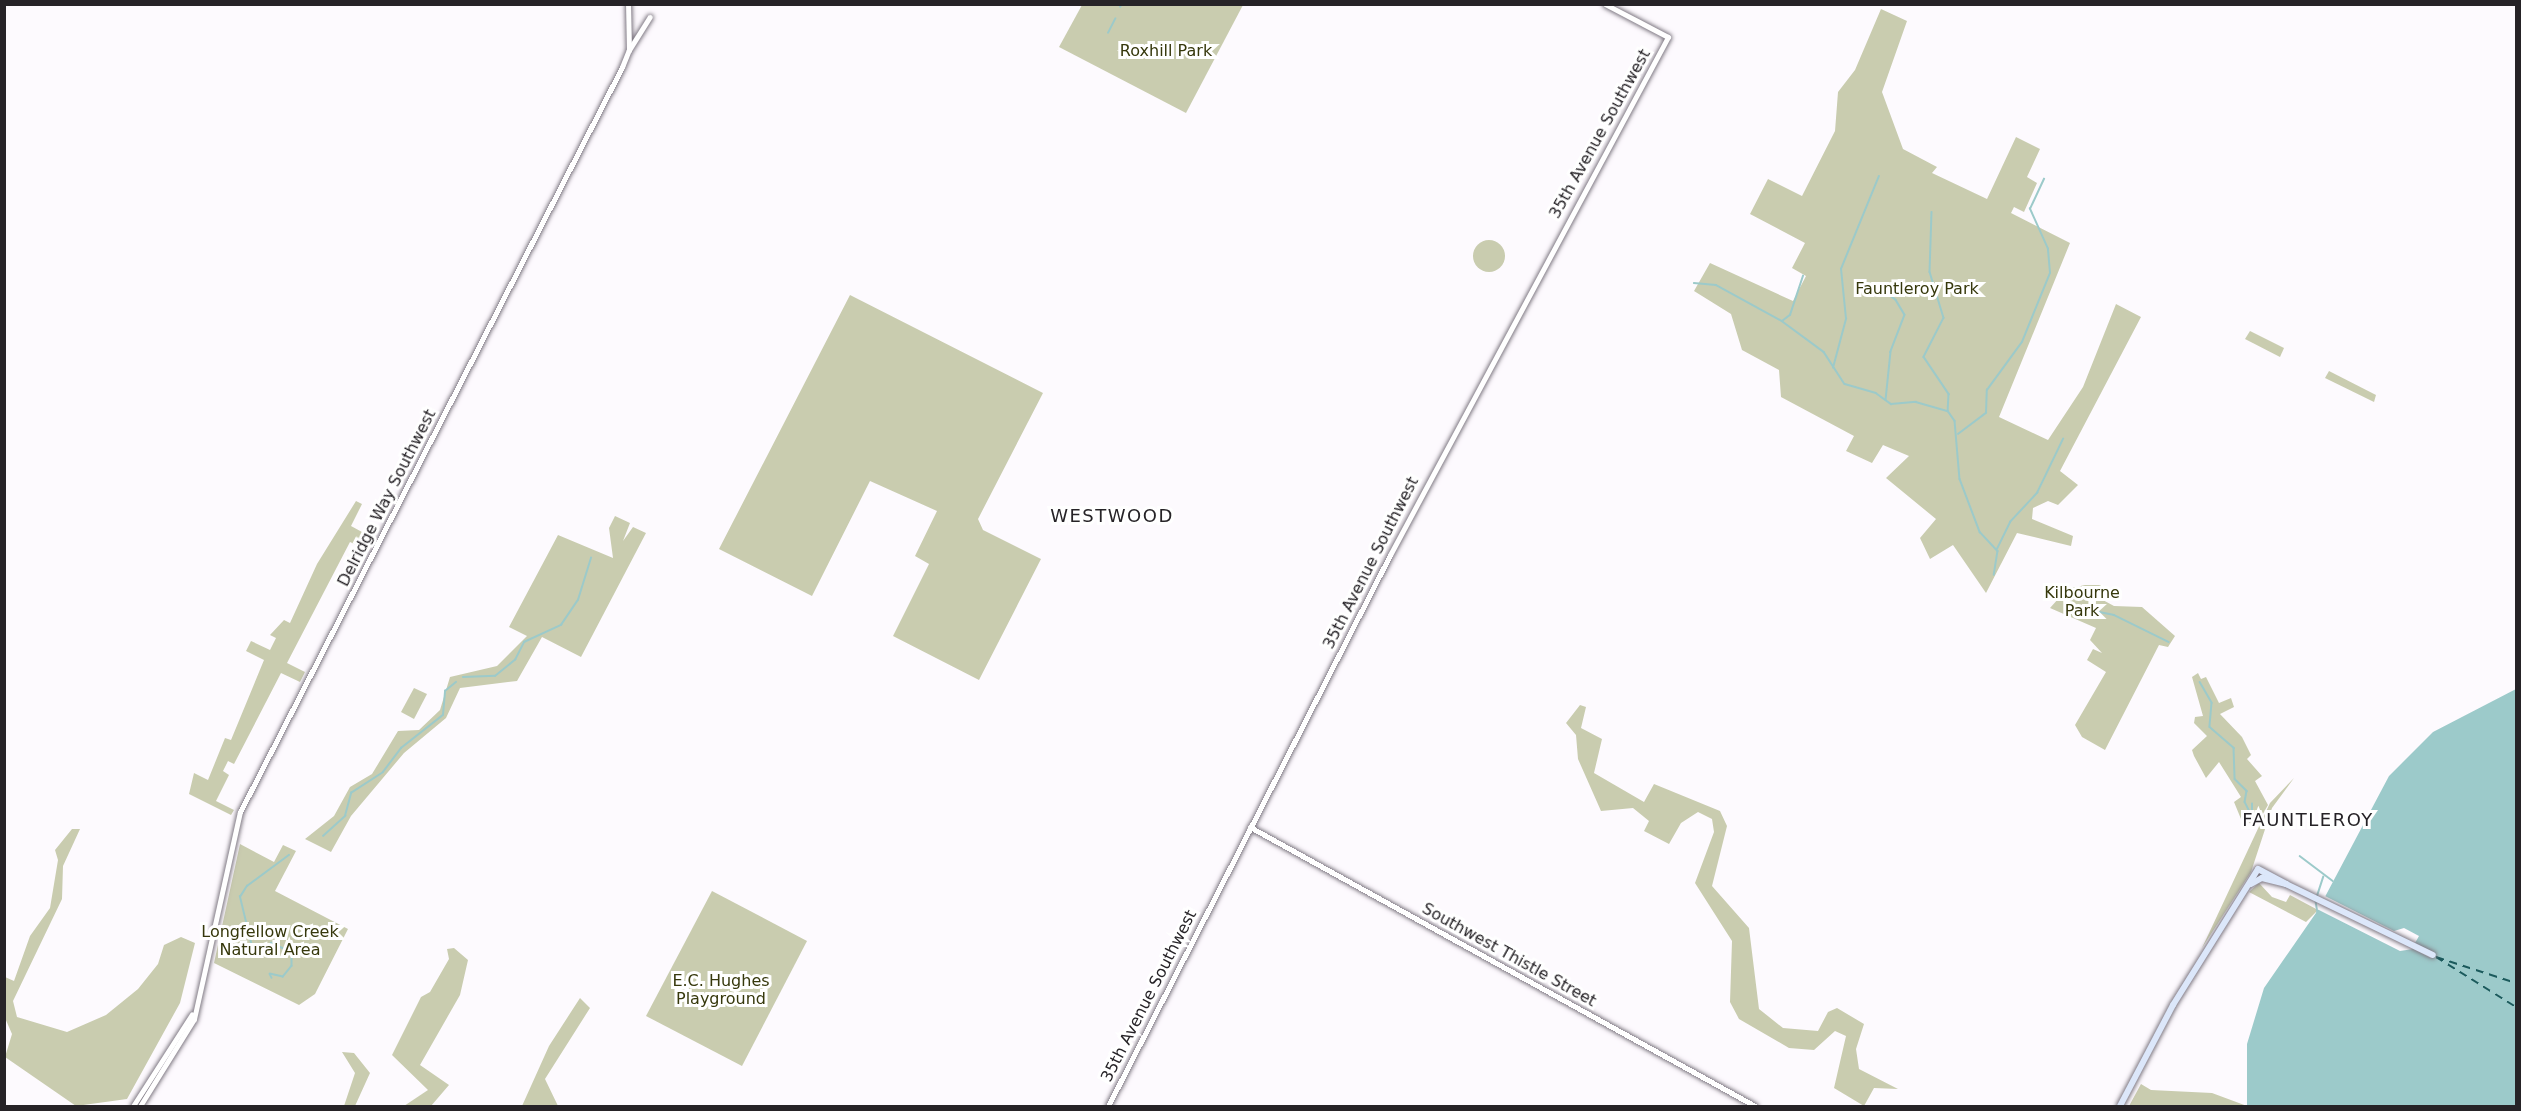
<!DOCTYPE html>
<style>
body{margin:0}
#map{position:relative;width:2521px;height:1111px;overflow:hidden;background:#fdfafe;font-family:"DejaVu Sans",sans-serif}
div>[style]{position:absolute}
.green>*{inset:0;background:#c9ccaf}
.round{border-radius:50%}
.water>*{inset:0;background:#9ccaca}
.pier>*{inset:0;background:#fdfafe}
.stream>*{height:1.5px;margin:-0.75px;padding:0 0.75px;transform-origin:0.75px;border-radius:0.75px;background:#9ccaca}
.ferry>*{height:1.5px;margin-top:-0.75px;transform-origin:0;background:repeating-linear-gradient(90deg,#1b5a5c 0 8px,transparent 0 14px)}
.roads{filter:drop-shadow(0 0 2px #807a84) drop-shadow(0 0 2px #807a84)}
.secondary>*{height:5px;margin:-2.5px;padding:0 2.5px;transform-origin:2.5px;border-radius:2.5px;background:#fff}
.primary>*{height:6px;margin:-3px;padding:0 3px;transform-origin:3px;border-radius:3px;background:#dce7fa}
span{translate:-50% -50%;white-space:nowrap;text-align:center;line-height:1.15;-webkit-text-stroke:6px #fff;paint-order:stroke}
.park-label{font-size:16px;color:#36380c}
.street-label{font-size:16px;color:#262327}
.neighbourhood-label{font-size:18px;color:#262327;letter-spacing:1.5px}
.frame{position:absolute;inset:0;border:6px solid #262327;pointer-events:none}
</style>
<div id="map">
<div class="green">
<i style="clip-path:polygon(1082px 5px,1243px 5px,1186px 113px,1059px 47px)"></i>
<i style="clip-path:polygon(1881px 9px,1907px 21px,1882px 92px,1903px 149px,1937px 167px,1932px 173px,1987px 199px,2016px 137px,2040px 149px,2027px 177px,2037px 183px,2024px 212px,2014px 207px,2011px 213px,2070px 243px,1999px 417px,2048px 440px,2083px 387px,2116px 304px,2141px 317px,2060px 471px,2078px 485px,2058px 505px,2048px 501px,2033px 508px,2032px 519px,2073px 536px,2071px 546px,2017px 533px,1986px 593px,1953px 545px,1930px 559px,1920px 538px,1936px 519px,1886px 478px,1909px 456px,1883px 445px,1872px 463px,1846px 451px,1854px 436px,1781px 397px,1779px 370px,1742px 350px,1731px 314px,1694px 291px,1710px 263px,1793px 301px,1806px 276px,1792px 268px,1805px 243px,1750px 214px,1768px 179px,1802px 196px,1835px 131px,1838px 92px,1855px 70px)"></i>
<i class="round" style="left:1473px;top:240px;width:32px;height:32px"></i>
<i style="clip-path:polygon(850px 295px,1043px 393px,978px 519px,983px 530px,1041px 559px,979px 680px,893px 636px,929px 564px,915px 556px,937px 511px,870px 481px,812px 596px,719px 549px)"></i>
<i style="clip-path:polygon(2250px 331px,2284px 348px,2280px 357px,2245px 339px)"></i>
<i style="clip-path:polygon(2329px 371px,2376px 395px,2374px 402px,2325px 378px)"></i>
<i style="clip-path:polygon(356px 501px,362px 504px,351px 526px,373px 538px,367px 550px,350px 542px,287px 663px,305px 672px,300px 682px,281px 673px,234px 764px,228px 761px,223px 771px,229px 775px,216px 801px,234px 810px,231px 815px,189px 794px,194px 773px,208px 780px,225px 738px,231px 740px,264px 660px,246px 651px,251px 641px,270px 650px,276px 638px,270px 635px,284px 620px,290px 623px,317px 564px)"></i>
<i style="clip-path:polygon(615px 516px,630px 523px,623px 541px,633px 527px,646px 533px,581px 657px,542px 637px,517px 681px,460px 688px,446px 718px,404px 753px,351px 816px,331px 852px,305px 839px,334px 816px,350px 787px,372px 774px,398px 731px,419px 730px,440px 710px,450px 677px,497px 666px,527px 636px,509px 627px,558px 535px,613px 558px,609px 528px)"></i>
<i style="clip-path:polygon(2085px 585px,2101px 585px,2101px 599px,2114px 606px,2142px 607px,2175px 636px,2168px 647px,2159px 645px,2105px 750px,2082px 737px,2075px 725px,2106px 672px,2087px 660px,2093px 649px,2102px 653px,2090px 640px,2096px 628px,2050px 608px,2067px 589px)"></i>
<i style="clip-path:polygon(2198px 673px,2201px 679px,2206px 677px,2219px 703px,2231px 698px,2234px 707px,2220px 714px,2242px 737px,2251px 755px,2247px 759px,2262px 776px,2255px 781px,2268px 805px,2256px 826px,2241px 819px,2234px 802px,2241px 797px,2219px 762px,2206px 778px,2194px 756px,2192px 750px,2207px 736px,2194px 723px,2195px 717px,2203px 716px,2192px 677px)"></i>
<i style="clip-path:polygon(414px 688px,427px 694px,414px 719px,401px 712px)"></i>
<i style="clip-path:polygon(1580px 705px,1586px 707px,1581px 728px,1602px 739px,1594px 773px,1644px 802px,1654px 784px,1720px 811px,1727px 826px,1712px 886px,1749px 928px,1759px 1009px,1783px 1028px,1818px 1031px,1828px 1012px,1837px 1008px,1864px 1024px,1856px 1049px,1859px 1069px,1898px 1089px,1874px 1088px,1864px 1106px,1834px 1088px,1846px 1036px,1835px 1031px,1814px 1050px,1789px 1048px,1739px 1019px,1730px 1002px,1732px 941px,1695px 883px,1714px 832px,1712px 819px,1698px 812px,1681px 823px,1669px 844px,1644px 831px,1649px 821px,1633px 808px,1601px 811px,1578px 759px,1576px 735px,1566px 723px)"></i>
<i style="clip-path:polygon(2294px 778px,2272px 808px,2251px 872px,2202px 948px,2270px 803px)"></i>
<i style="clip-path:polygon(72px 829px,80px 829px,63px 866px,62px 899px,13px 1001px,17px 1017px,67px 1032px,106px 1015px,138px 989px,158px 964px,164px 945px,181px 937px,195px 943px,180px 1003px,127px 1099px,76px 1106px,5px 1057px,12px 1034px,5px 1018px,5px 977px,14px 981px,30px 936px,50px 908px,58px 860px,55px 850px)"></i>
<i style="clip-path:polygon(240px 844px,274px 862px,283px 845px,296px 851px,275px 891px,348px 929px,315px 994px,299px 1005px,214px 963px)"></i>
<i style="clip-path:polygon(2259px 883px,2272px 897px,2286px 902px,2290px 895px,2318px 910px,2306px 922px,2249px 892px)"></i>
<i style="clip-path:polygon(712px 891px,807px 941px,742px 1066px,646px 1016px)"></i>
<i style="clip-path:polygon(454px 948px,468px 960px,460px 995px,420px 1065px,449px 1085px,431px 1106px,404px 1106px,428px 1090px,392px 1055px,421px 997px,430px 992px,449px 959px,447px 949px)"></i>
<i style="clip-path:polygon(580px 998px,590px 1008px,545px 1079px,558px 1106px,522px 1106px,549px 1046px)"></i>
<i style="clip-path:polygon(342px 1052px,354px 1053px,370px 1073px,355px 1106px,344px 1106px,355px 1073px)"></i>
<i style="clip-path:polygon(2141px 1084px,2151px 1090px,2212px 1093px,2247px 1106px,2129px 1106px)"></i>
</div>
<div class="water">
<i style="clip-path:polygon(2516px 689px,2516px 1106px,2247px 1106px,2247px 1044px,2264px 988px,2318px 910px,2389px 776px,2433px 732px)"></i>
</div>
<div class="pier">
<i style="clip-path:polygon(2323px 895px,2394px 931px,2404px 928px,2419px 936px,2415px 943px,2434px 953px,2431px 958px,2413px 949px,2400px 951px,2315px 908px)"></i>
</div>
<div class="stream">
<i style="left:1120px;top:7px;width:4px;rotate:-56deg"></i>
<i style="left:1108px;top:33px;width:16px;rotate:-63deg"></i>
<i style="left:1932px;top:212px;width:60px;rotate:91.9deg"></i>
<i style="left:1930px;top:272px;width:48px;rotate:73.1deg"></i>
<i style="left:1944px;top:318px;width:44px;rotate:117.1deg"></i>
<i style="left:1924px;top:357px;width:45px;rotate:56deg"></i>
<i style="left:1949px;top:394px;width:17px;rotate:93deg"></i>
<i style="left:1694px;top:283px;width:22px;rotate:5deg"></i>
<i style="left:1716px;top:285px;width:75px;rotate:28.6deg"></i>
<i style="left:1782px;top:321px;width:52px;rotate:36.4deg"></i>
<i style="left:1824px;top:352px;width:38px;rotate:57deg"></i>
<i style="left:1845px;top:384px;width:32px;rotate:16deg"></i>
<i style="left:1876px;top:393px;width:19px;rotate:36deg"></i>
<i style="left:1891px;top:404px;width:25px;rotate:-5deg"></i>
<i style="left:1916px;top:402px;width:33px;rotate:16deg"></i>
<i style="left:1948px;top:411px;width:12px;rotate:55deg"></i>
<i style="left:1955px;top:421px;width:58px;rotate:85.1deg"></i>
<i style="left:1960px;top:479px;width:57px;rotate:69.3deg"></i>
<i style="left:1980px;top:532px;width:26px;rotate:47deg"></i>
<i style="left:1998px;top:551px;width:24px;rotate:99deg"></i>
<i style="left:1875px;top:284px;width:26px;rotate:37deg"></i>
<i style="left:1896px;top:300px;width:17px;rotate:59deg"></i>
<i style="left:1905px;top:315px;width:40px;rotate:111deg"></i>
<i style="left:1891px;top:352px;width:48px;rotate:95.9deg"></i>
<i style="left:1782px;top:321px;width:10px;rotate:-37deg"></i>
<i style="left:1790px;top:315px;width:41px;rotate:-71.6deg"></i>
<i style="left:1833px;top:368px;width:51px;rotate:-75.1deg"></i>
<i style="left:1846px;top:319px;width:50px;rotate:-95.7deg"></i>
<i style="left:1841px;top:269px;width:100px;rotate:-67.8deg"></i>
<i style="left:1958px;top:434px;width:35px;rotate:-37deg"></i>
<i style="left:1986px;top:413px;width:23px;rotate:-88deg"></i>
<i style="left:1987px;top:390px;width:59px;rotate:-53.9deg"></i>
<i style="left:2022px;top:342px;width:74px;rotate:-67.9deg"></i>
<i style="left:2050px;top:273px;width:24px;rotate:-95deg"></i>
<i style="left:2048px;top:249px;width:44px;rotate:-114.2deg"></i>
<i style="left:2030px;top:209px;width:33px;rotate:-65deg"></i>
<i style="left:1997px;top:549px;width:30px;rotate:-64deg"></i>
<i style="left:2010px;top:522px;width:40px;rotate:-47deg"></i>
<i style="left:2037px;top:493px;width:60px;rotate:-64.3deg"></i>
<i style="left:2065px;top:605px;width:50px;rotate:11.5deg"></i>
<i style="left:2114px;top:615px;width:61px;rotate:26.1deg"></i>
<i style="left:463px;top:677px;width:32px;rotate:-2deg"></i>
<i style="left:495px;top:676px;width:26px;rotate:-39deg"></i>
<i style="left:515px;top:660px;width:20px;rotate:-63deg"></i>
<i style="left:524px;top:642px;width:41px;rotate:-24.7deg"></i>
<i style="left:561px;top:625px;width:30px;rotate:-56deg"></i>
<i style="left:578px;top:600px;width:44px;rotate:-72.8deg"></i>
<i style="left:2200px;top:682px;width:24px;rotate:60deg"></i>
<i style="left:2212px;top:703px;width:24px;rotate:95deg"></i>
<i style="left:2210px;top:727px;width:32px;rotate:41deg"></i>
<i style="left:2234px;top:748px;width:31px;rotate:88deg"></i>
<i style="left:2235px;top:779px;width:17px;rotate:45deg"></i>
<i style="left:2247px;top:791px;width:11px;rotate:100deg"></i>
<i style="left:2245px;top:802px;width:16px;rotate:63deg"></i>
<i style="left:2252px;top:816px;width:12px;rotate:-90deg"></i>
<i style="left:323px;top:836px;width:30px;rotate:-42deg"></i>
<i style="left:345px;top:816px;width:24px;rotate:-75deg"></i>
<i style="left:351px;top:793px;width:38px;rotate:-33deg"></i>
<i style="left:383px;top:772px;width:30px;rotate:-53deg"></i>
<i style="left:401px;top:748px;width:53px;rotate:-38.2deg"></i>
<i style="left:443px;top:715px;width:24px;rotate:-85deg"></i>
<i style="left:445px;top:691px;width:14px;rotate:-39deg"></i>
<i style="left:2300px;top:856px;width:41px;rotate:37.1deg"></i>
<i style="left:2317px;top:896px;width:20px;rotate:-72deg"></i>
<i style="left:2316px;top:901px;width:12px;rotate:81deg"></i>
<i style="left:254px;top:955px;width:60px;rotate:-103.6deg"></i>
<i style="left:240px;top:897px;width:13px;rotate:-58deg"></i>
<i style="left:247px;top:886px;width:52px;rotate:-36.4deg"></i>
<i style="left:260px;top:957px;width:18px;rotate:-52deg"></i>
<i style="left:271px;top:943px;width:23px;rotate:23deg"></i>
<i style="left:292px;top:952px;width:14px;rotate:90deg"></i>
<i style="left:292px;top:966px;width:14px;rotate:129deg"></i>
<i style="left:283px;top:977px;width:13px;rotate:-167deg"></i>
<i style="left:270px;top:974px;width:4px;rotate:63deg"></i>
</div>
<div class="ferry">
<i style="left:2436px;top:957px;width:94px;rotate:32deg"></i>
<i style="left:2436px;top:957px;width:84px;rotate:18deg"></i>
</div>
<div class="roads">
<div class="secondary">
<i style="left:629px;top:50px;width:39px;rotate:-58deg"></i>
<i style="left:1250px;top:827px;width:577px;rotate:28.92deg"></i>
<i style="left:133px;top:1106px;width:109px;rotate:-57.3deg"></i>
<i style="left:140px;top:1106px;width:102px;rotate:-58.2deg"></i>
<i style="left:194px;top:1019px;width:212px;rotate:-77.5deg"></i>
<i style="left:240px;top:812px;width:837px;rotate:-62.85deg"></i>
<i style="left:622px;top:67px;width:18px;rotate:-68deg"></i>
<i style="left:629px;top:50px;width:46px;rotate:-91.2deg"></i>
<i style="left:1108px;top:1106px;width:619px;rotate:-62.9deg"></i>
<i style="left:1390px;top:555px;width:588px;rotate:-61.78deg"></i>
<i style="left:1668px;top:37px;width:71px;rotate:-152.4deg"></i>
</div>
<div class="primary">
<i style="left:2251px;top:884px;width:13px;rotate:-29deg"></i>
<i style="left:2262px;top:878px;width:25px;rotate:14deg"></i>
<i style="left:2286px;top:884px;width:163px;rotate:25.8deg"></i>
<i style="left:2120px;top:1106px;width:114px;rotate:-62.3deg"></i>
<i style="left:2173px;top:1005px;width:160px;rotate:-58deg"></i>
<i style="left:2258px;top:869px;width:32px;rotate:28deg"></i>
</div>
</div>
<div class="park-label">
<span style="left:1166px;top:51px">Roxhill Park</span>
<span style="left:1917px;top:289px">Fauntleroy Park</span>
<span style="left:2082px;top:602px">Kilbourne<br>Park</span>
<span style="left:270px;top:941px">Longfellow Creek<br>Natural Area</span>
<span style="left:721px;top:990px">E.C. Hughes<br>Playground</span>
</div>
<div class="street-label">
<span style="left:1600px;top:134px;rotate:-61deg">35th Avenue Southwest</span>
<span style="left:387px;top:498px;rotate:-63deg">Delridge Way Southwest</span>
<span style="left:1371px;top:563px;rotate:-63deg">35th Avenue Southwest</span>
<span style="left:1509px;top:955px;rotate:29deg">Southwest Thistle Street</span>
<span style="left:1149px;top:996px;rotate:-63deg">35th Avenue Southwest</span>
</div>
<div class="neighbourhood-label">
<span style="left:1112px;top:516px">WESTWOOD</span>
<span style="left:2308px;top:820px">FAUNTLEROY</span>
</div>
<div class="frame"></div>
</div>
